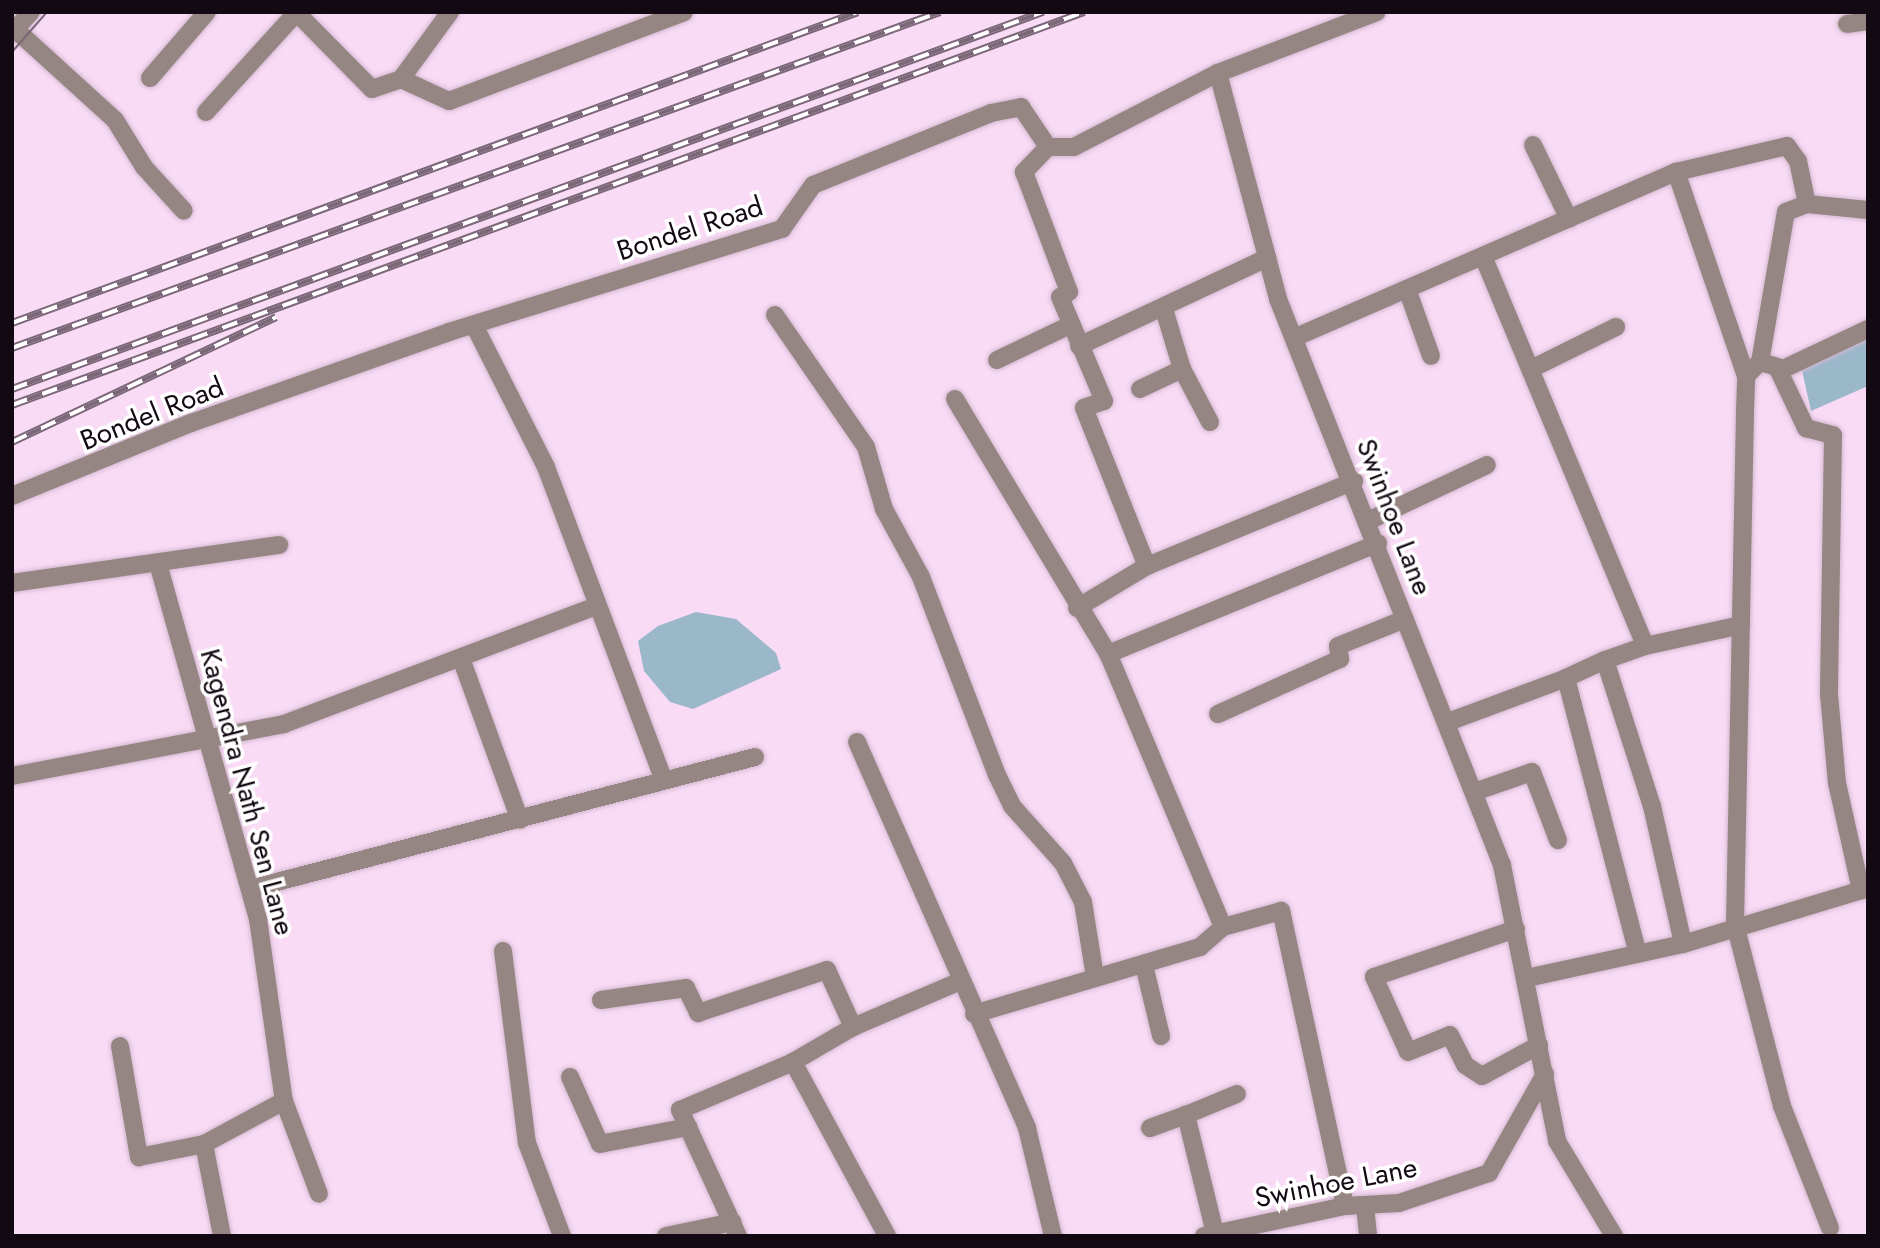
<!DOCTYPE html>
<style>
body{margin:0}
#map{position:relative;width:1880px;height:1248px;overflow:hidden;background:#f9dbf5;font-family:Jost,sans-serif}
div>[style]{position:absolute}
.water>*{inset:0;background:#9bb7ca}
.roads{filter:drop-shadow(0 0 2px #d4b9d1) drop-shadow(0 0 2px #d4b9d1)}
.minor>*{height:18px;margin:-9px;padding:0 9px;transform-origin:9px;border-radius:9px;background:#958683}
.tram>*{height:2px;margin:-1px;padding:0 1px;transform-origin:1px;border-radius:1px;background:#7a6777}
.rail>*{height:8px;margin-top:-4px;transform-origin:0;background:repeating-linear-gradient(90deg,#fff 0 16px,#7a6777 0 32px);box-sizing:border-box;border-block:2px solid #7a6777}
span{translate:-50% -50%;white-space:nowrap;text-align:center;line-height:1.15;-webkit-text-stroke:7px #fff;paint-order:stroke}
.street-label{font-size:28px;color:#130912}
.frame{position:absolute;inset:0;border:14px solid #130912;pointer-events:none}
</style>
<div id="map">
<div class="water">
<i style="clip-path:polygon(1868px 335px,1868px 386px,1811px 411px,1801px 366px)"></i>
<i style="clip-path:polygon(696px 612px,736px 619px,776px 653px,781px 669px,693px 709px,670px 702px,644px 671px,638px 641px,658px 626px)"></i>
</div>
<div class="roads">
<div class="minor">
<i style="left:296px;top:12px;width:108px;rotate:45.4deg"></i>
<i style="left:372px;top:89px;width:31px;rotate:-19deg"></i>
<i style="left:401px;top:79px;width:83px;rotate:-53.8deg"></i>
<i style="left:1847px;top:24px;width:21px;rotate:-8deg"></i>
<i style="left:16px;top:30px;width:134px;rotate:42.3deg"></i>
<i style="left:115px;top:120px;width:55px;rotate:58.3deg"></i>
<i style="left:144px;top:167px;width:59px;rotate:47.7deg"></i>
<i style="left:12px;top:33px;width:28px;rotate:-48deg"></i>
<i style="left:1218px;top:73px;width:234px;rotate:75.1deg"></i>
<i style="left:1278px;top:299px;width:609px;rotate:68.41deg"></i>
<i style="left:1502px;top:865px;width:281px;rotate:78.7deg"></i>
<i style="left:1557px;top:1141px;width:111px;rotate:59deg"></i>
<i style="left:150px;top:78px;width:87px;rotate:-49.2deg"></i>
<i style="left:401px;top:79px;width:53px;rotate:24.6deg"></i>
<i style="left:449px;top:101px;width:251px;rotate:-20.7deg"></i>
<i style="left:206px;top:112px;width:134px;rotate:-47.7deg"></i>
<i style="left:1533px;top:145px;width:82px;rotate:64.1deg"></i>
<i style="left:1048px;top:147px;width:35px;rotate:134deg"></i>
<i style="left:1024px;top:172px;width:128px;rotate:69.4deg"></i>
<i style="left:1069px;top:292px;width:10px;rotate:151deg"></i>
<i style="left:1060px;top:297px;width:113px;rotate:67.1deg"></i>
<i style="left:1104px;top:401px;width:21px;rotate:161deg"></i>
<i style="left:1084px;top:408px;width:170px;rotate:68.3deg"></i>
<i style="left:1483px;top:256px;width:422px;rotate:67.4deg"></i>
<i style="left:1645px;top:646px;width:42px;rotate:160.7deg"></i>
<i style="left:1605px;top:660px;width:153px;rotate:72.2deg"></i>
<i style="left:1652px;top:806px;width:141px;rotate:77.3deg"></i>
<i style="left:1407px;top:289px;width:71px;rotate:70.3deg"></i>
<i style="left:1164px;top:309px;width:63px;rotate:73.3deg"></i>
<i style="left:1182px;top:369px;width:60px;rotate:62.2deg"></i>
<i style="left:775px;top:315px;width:160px;rotate:55.4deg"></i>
<i style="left:866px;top:447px;width:65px;rotate:73.8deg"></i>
<i style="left:884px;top:509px;width:77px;rotate:61.4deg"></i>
<i style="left:921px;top:577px;width:212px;rotate:69deg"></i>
<i style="left:997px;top:775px;width:34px;rotate:64deg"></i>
<i style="left:1012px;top:806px;width:76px;rotate:48.2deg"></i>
<i style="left:1063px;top:863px;width:44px;rotate:62.9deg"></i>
<i style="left:1083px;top:902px;width:76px;rotate:80.9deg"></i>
<i style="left:474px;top:325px;width:159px;rotate:63.1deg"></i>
<i style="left:546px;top:467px;width:332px;rotate:69.4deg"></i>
<i style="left:1296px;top:337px;width:414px;rotate:-23.5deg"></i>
<i style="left:1079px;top:346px;width:208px;rotate:-25.1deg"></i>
<i style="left:997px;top:360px;width:81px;rotate:-25.6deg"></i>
<i style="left:1760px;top:362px;width:18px;rotate:16deg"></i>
<i style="left:1777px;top:367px;width:68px;rotate:64.6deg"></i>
<i style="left:1806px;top:428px;width:28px;rotate:15deg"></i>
<i style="left:1833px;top:435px;width:259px;rotate:90.9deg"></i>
<i style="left:1829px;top:694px;width:89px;rotate:84.9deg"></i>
<i style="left:1837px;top:783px;width:110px;rotate:77.4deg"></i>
<i style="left:1531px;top:369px;width:95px;rotate:-26.3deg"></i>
<i style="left:1779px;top:371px;width:98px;rotate:-25.3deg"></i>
<i style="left:1746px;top:376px;width:216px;rotate:-108.9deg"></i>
<i style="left:1676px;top:172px;width:114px;rotate:-13.2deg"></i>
<i style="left:1787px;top:146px;width:19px;rotate:54deg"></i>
<i style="left:1798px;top:161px;width:44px;rotate:78.2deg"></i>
<i style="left:1140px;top:389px;width:47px;rotate:-25.5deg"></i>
<i style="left:955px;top:399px;width:297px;rotate:59deg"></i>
<i style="left:12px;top:496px;width:193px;rotate:-22.2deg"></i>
<i style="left:191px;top:423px;width:274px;rotate:-19.4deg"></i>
<i style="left:449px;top:332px;width:349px;rotate:-17.2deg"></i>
<i style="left:782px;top:229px;width:54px;rotate:-54.8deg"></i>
<i style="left:813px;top:185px;width:192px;rotate:-22deg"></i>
<i style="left:991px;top:113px;width:31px;rotate:-11deg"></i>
<i style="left:1021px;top:107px;width:48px;rotate:56deg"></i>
<i style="left:1048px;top:147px;width:26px"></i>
<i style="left:1074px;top:147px;width:162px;rotate:-27.2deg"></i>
<i style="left:1218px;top:73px;width:170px;rotate:-21deg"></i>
<i style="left:1370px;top:520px;width:129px;rotate:-25.2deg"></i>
<i style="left:159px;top:567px;width:366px;rotate:74.3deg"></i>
<i style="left:258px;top:919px;width:184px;rotate:81.9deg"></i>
<i style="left:284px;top:1101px;width:91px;rotate:151.7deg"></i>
<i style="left:204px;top:1144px;width:94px;rotate:78.9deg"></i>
<i style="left:12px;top:583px;width:270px;rotate:-8.1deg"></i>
<i style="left:1077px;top:608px;width:82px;rotate:-31deg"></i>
<i style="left:1147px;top:566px;width:224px;rotate:-22.3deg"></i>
<i style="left:1645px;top:646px;width:98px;rotate:-12.3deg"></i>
<i style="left:462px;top:661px;width:169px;rotate:70deg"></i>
<i style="left:1566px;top:678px;width:43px;rotate:-24.8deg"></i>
<i style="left:1218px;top:714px;width:134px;rotate:-24.3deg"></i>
<i style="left:1340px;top:659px;width:13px;rotate:-99deg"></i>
<i style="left:1338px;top:646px;width:72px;rotate:-21.9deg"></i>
<i style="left:1448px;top:722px;width:126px;rotate:-20.4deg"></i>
<i style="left:1566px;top:678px;width:285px;rotate:75.4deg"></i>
<i style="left:857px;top:742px;width:422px;rotate:66.2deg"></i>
<i style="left:1027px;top:1128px;width:111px;rotate:76.5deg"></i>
<i style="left:12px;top:776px;width:277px;rotate:-10.8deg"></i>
<i style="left:284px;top:724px;width:331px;rotate:-20.7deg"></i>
<i style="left:1477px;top:791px;width:58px;rotate:-19.1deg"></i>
<i style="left:1532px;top:772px;width:73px;rotate:69.1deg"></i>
<i style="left:250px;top:889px;width:522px;rotate:-14.65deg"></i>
<i style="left:1516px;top:929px;width:150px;rotate:161.3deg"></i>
<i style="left:1374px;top:977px;width:82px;rotate:65.6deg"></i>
<i style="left:1408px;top:1052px;width:45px;rotate:-22deg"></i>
<i style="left:1450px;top:1035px;width:34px;rotate:63deg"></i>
<i style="left:1465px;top:1065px;width:20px;rotate:33deg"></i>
<i style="left:1482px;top:1076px;width:65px;rotate:-28.5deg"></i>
<i style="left:503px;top:951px;width:193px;rotate:82.9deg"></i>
<i style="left:527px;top:1143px;width:99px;rotate:69.4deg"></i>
<i style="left:1144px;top:965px;width:73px;rotate:76.5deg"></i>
<i style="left:1527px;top:978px;width:160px;rotate:-12.3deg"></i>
<i style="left:1683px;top:944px;width:193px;rotate:-16.8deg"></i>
<i style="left:601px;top:1000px;width:86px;rotate:-8deg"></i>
<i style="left:686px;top:988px;width:28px;rotate:64deg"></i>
<i style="left:698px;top:1013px;width:136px;rotate:-18.4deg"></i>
<i style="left:827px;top:970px;width:63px;rotate:65.5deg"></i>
<i style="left:853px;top:1027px;width:117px;rotate:-23.1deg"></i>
<i style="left:974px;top:1014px;width:236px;rotate:-16.5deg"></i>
<i style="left:1200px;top:947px;width:30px;rotate:-41deg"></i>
<i style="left:120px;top:1046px;width:113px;rotate:80.3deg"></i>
<i style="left:139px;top:1157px;width:66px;rotate:-11.3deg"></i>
<i style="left:793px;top:1062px;width:198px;rotate:61.6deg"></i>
<i style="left:570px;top:1077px;width:73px;rotate:65.9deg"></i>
<i style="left:600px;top:1144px;width:90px;rotate:-10.9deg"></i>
<i style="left:284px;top:1101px;width:99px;rotate:69.4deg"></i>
<i style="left:1150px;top:1128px;width:38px;rotate:-20deg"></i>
<i style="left:1345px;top:1206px;width:302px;rotate:-102.2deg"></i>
<i style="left:1281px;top:911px;width:60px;rotate:164.6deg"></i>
<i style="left:1223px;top:927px;width:296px;rotate:-112.8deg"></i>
<i style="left:1108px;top:654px;width:292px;rotate:-22.3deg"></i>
<i style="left:1365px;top:1206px;width:30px;rotate:84deg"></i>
<i style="left:1830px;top:1228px;width:131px;rotate:-111.5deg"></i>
<i style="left:1782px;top:1106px;width:188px;rotate:-104.5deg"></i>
<i style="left:1735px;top:924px;width:513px;rotate:-88.88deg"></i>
<i style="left:1745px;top:411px;width:35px;rotate:-88deg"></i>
<i style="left:1746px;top:376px;width:20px;rotate:-45deg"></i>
<i style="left:1760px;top:362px;width:152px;rotate:-80.2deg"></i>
<i style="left:1786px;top:212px;width:22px;rotate:-21deg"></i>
<i style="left:1807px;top:204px;width:61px;rotate:5.6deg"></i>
<i style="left:1215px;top:1233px;width:122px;rotate:-103.8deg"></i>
<i style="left:1186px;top:1115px;width:55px;rotate:-22.4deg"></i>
<i style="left:666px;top:1236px;width:68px;rotate:-11.8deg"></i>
<i style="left:738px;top:1236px;width:139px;rotate:-114.7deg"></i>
<i style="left:680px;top:1110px;width:123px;rotate:-23deg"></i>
<i style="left:793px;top:1062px;width:69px;rotate:-30.3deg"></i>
<i style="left:1204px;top:1236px;width:144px;rotate:-12deg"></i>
<i style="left:1345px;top:1206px;width:54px;rotate:-3.2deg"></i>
<i style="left:1399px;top:1203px;width:95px;rotate:-18.4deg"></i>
<i style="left:1489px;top:1173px;width:114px;rotate:-60.5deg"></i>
</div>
</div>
<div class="tram">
<i style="left:12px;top:52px;width:53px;rotate:-48.8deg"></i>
</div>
<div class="rail">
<i style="left:12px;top:323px;width:901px;rotate:-20.18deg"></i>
<i style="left:12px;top:348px;width:987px;rotate:-19.9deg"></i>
<i style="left:12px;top:389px;width:1098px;rotate:-20.09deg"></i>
<i style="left:12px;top:405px;width:1142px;rotate:-20.13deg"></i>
<i style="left:12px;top:442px;width:292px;rotate:-25.3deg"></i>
</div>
<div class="street-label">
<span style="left:690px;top:229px;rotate:-18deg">Bondel Road</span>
<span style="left:152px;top:414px;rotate:-22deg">Bondel Road</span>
<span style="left:1394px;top:517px;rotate:69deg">Swinhoe Lane</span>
<span style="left:247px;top:792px;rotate:75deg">Kagendra Nath Sen Lane</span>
<span style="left:1336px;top:1183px;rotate:-11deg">Swinhoe Lane</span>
</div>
<div class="frame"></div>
</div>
